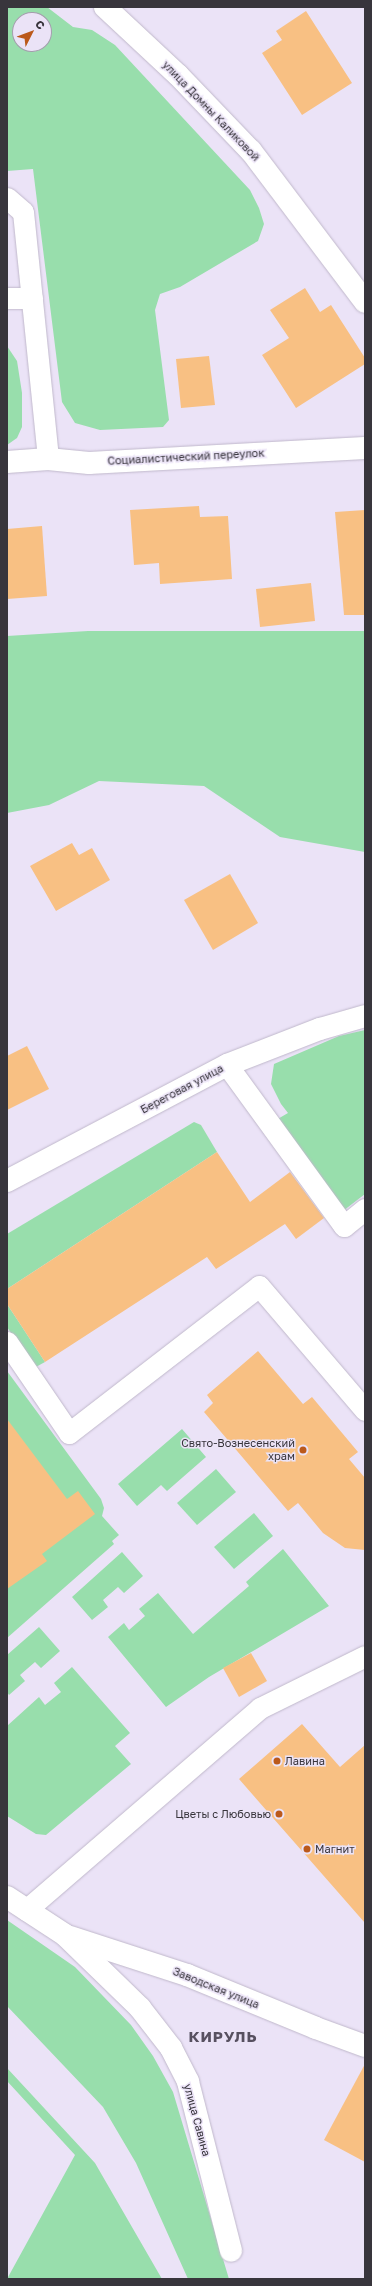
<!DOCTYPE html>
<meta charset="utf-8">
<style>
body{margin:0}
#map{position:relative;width:372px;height:2286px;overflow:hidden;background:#ebe3f7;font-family:"Golos Text",sans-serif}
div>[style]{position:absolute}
.green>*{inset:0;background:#98deac}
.building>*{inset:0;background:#f8c083}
.roads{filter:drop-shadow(0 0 1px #c0b8cb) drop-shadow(0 0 1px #c0b8cb)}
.lane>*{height:21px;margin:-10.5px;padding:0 10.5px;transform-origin:10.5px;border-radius:10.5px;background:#fff}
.street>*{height:22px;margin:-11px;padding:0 11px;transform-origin:11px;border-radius:11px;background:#fff}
.secondary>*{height:22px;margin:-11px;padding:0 11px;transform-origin:11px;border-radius:11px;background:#fff}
.dots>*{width:11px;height:11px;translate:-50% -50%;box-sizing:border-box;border:2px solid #ebe3f7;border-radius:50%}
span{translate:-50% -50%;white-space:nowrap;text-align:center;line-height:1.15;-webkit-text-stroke:3px #ebe3f7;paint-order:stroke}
.street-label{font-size:11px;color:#38353c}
.poi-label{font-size:11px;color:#38353c}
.right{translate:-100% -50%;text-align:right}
.left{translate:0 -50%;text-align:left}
.district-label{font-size:15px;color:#575060;font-weight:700;letter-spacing:1px}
.frame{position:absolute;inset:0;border:8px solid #38353c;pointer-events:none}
.north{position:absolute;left:12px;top:12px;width:40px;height:40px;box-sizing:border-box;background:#ebe3f7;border:1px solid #a39dac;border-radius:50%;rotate:48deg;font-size:11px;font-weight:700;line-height:16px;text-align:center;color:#38353c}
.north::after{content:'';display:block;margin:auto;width:14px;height:18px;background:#bb591b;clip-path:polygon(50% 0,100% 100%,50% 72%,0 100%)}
</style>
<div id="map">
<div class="green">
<i style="clip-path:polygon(evenodd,7px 7px,47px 7px,73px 27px,92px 30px,115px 45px,250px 190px,259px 208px,264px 224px,258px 241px,180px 287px,160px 294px,155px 310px,169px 420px,163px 427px,100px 430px,75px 423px,62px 402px,33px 169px,7px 171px,7px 7px,20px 20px,44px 20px,44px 44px,20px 44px,20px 20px)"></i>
<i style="clip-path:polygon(7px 346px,17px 361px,22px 393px,22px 427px,17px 438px,7px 445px)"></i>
<i style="clip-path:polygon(88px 631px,365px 631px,365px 852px,280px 837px,204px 786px,99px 781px,49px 805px,7px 813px,7px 636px)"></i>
<i style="clip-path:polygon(365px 1030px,365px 1194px,343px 1211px,276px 1120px,288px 1113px,281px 1104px,271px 1084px,274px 1064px,339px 1036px)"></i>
<i style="clip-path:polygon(194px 1122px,201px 1125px,217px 1152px,7px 1289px,7px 1234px)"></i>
<i style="clip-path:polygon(7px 1304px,45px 1362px,34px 1368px,7px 1327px)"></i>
<i style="clip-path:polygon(7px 1371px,101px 1499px,104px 1508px,102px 1516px,119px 1535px,112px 1541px,114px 1544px,7px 1638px)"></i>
<i style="clip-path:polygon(182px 1429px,206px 1457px,167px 1491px,161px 1485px,137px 1506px,118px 1484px)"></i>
<i style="clip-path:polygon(216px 1469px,236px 1492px,197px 1525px,177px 1503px)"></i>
<i style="clip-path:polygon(254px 1513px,273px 1536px,234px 1569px,214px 1547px)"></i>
<i style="clip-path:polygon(283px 1549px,329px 1606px,209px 1677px,166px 1707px,108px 1637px,124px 1623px,129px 1630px,145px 1616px,139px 1609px,158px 1593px,193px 1634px,249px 1586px,246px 1582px)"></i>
<i style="clip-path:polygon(122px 1552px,143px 1576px,124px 1593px,118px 1587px,103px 1600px,108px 1607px,92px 1620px,72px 1597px)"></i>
<i style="clip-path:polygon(39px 1627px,60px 1651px,41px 1668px,35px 1662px,20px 1675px,25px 1681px,9px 1695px,7px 1692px,7px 1655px)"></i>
<i style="clip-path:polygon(72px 1667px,130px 1733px,115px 1746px,131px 1764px,46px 1835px,36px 1834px,7px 1816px,7px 1726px,39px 1697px,45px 1705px,61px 1692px,54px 1683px)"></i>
<i style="clip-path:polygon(7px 1920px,75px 1967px,131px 2025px,153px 2056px,173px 2092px,229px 2279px,188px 2279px,136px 2163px,103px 2107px,7px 2006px)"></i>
<i style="clip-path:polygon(7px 2068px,95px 2163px,162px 2279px,7px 2279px,75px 2155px,7px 2081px)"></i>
</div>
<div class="building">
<i style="clip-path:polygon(306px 11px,352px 83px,302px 115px,262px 53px,282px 40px,276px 31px)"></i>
<i style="clip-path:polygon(305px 288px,320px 312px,331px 305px,365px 358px,365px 364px,296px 408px,262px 355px,289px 338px,270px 310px)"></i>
<i style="clip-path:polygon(209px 356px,215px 405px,181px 408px,176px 359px)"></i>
<i style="clip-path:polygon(199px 506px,200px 517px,228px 516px,232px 579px,160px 584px,159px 563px,134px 565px,130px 510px)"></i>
<i style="clip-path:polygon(365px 510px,365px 615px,344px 615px,335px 512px)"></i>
<i style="clip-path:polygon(42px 526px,47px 596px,7px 599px,7px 529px)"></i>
<i style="clip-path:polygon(311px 583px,315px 621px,260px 627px,256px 589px)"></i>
<i style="clip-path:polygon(72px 843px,79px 855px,92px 848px,110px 880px,56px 911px,30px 866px)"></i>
<i style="clip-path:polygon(230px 874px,258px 923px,213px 950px,184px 900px)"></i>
<i style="clip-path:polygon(27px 1046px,49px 1089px,7px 1110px,7px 1056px)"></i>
<i style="clip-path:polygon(217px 1152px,250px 1202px,290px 1172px,324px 1218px,296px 1239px,285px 1224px,216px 1269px,207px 1257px,45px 1362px,7px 1304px,7px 1289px)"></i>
<i style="clip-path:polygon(258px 1351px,303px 1404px,312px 1397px,358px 1452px,349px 1459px,365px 1478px,365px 1550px,345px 1548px,323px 1533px,298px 1503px,288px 1511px,204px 1412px,213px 1403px,207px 1395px)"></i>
<i style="clip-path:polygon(7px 1419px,67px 1499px,78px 1491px,95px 1514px,42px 1554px,47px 1561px,7px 1589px)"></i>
<i style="clip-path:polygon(251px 1653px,267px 1681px,239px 1697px,223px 1668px)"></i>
<i style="clip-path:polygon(302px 1724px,340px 1767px,365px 1745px,365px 1923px,239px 1779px)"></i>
<i style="clip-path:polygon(365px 2064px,365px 2162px,324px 2140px)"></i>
</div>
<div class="roads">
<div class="lane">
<i style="left:7px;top:198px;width:21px;rotate:41deg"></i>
<i style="left:23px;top:212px;width:248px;rotate:84.2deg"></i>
<i style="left:7px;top:298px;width:25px"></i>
<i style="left:227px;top:1065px;width:199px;rotate:54deg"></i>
<i style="left:344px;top:1226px;width:27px;rotate:-39deg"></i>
<i style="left:7px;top:1342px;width:110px;rotate:55.7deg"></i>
<i style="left:69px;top:1433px;width:240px;rotate:-37.7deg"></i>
<i style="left:259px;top:1286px;width:163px;rotate:49.5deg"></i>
<i style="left:26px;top:1910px;width:309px;rotate:-40.8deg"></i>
<i style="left:260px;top:1708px;width:117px;rotate:-26.3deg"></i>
</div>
<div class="street">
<i style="left:105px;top:7px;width:100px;rotate:43deg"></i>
<i style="left:178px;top:75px;width:105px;rotate:46.2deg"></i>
<i style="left:251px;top:151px;width:189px;rotate:52.9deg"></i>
<i style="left:7px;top:462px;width:41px;rotate:-4.2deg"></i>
<i style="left:48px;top:459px;width:41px;rotate:5.6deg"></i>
<i style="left:89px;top:463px;width:276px;rotate:-3.1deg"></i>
<i style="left:7px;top:1181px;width:249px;rotate:-27.8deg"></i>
<i style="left:227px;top:1065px;width:100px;rotate:-21.2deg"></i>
<i style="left:320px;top:1029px;width:47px;rotate:-16.1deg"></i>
</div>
<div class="secondary">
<i style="left:7px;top:1897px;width:69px;rotate:33.2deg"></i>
<i style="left:65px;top:1935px;width:105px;rotate:44.2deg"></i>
<i style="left:140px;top:2008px;width:51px;rotate:52.2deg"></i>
<i style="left:171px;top:2048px;width:38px;rotate:63deg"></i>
<i style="left:188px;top:2082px;width:174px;rotate:75.7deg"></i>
<i style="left:70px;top:1937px;width:123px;rotate:18deg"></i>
<i style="left:187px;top:1975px;width:139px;rotate:22.3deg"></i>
<i style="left:316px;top:2028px;width:52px;rotate:20.2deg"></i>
</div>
</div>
<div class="dots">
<i style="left:303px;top:1450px;background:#bb591b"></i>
<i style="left:277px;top:1761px;background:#bb591b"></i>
<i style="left:279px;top:1814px;background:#bb591b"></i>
<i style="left:307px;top:1849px;background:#bb591b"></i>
</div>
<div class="street-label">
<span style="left:211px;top:111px;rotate:46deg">улица Домны Каликовой</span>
<span style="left:186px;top:457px;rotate:-3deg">Социалистический переулок</span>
<span style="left:182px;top:1089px;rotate:-28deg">Береговая улица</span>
<span style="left:216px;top:1988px;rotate:22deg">Заводская улица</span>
<span style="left:197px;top:2120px;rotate:75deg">улица Савина</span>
</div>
<div class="poi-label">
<span class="right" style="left:295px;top:1450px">Свято-Вознесенский<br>храм</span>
<span class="left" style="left:285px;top:1761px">Лавина</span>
<span class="right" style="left:271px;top:1814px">Цветы с Любовью</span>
<span class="left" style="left:315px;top:1849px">Магнит</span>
</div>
<div class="district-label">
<span style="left:223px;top:2037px">КИРУЛЬ</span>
</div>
<div class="frame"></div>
<div class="north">С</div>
</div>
